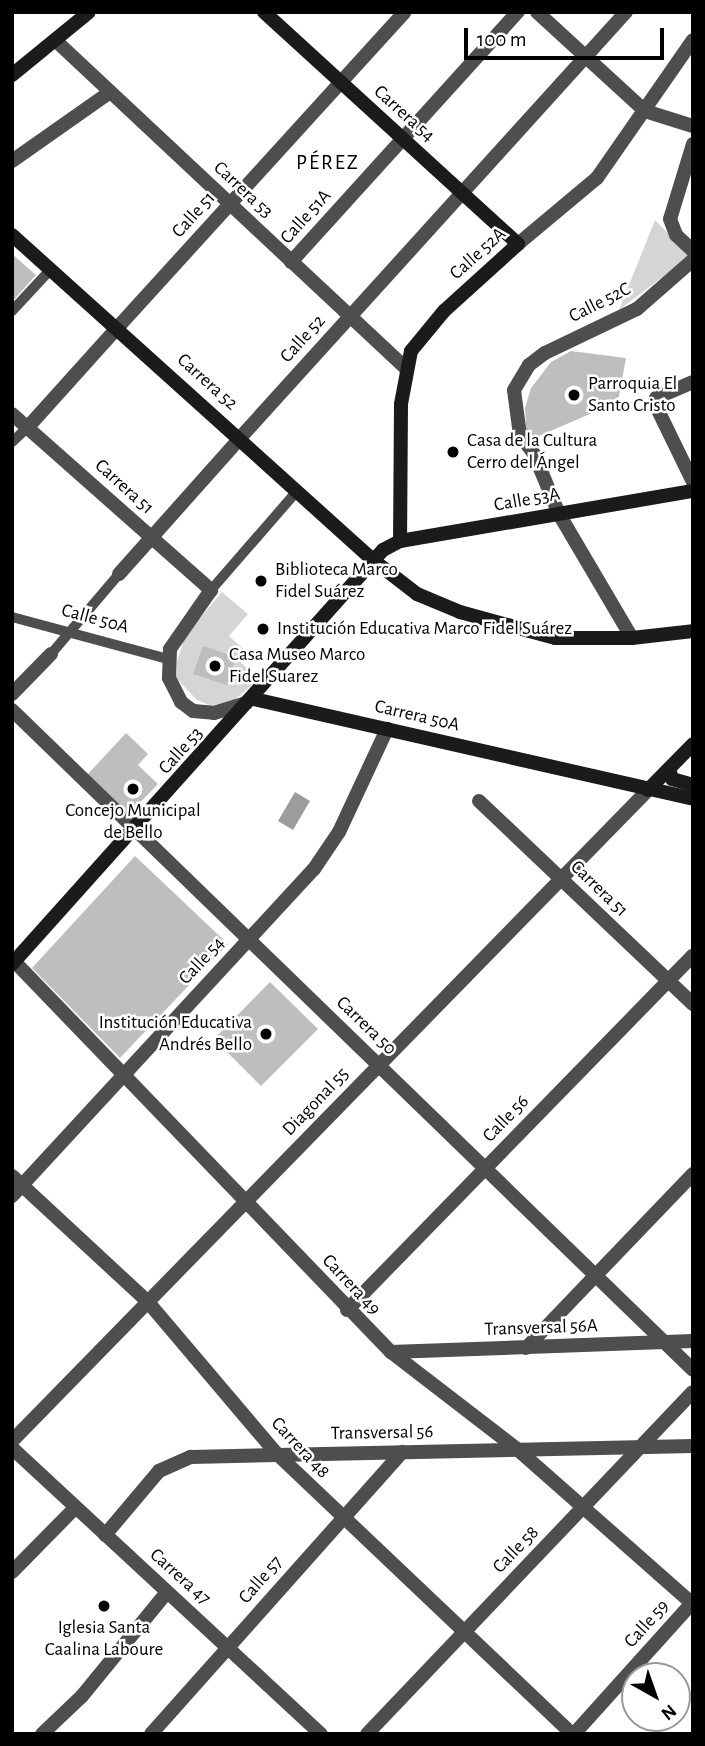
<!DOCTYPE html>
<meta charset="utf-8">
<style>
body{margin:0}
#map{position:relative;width:705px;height:1746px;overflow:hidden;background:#fff;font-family:"Alegreya Sans",sans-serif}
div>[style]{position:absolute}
.green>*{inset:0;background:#d5d5d5}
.water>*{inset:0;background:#9c9c9c}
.building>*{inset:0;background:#bebebe}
.pedestrian>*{height:10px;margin:-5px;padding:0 5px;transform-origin:5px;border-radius:5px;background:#4e4e4e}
.minor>*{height:14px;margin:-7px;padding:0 7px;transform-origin:7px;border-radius:7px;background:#4e4e4e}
.tertiary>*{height:14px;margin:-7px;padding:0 7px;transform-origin:7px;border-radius:7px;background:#4e4e4e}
.secondary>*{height:14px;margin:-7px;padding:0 7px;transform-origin:7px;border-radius:7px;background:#1b1b1b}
.dots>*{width:19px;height:19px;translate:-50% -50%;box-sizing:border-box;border:4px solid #fff;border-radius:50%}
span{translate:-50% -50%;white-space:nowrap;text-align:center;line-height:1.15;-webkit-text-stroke:5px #fff;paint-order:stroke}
.street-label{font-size:19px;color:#000}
.poi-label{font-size:19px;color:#000}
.left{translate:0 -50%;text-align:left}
.right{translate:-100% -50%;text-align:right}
.neighbourhood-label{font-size:21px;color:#000;letter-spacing:2px}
.frame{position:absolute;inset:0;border:14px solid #000;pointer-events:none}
.north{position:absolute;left:621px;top:1662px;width:70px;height:70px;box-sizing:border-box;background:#fff;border:2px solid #999;border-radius:50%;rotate:140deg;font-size:19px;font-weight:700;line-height:28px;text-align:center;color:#000}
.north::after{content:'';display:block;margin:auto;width:24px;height:32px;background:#000;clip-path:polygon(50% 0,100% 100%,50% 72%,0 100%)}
.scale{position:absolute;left:464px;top:28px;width:200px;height:32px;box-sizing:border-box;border:4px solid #000;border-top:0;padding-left:9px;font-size:21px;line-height:24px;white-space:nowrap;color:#000;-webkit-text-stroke:5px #fff;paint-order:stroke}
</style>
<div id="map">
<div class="green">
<i style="clip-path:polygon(655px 220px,690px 256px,619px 310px)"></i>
<i style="clip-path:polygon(222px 592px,248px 614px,229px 636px,249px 654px,241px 663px,260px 678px,230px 704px,209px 705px,197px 700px,176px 678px,177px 661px,185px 636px)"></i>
</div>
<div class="water">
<i style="clip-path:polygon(295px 792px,310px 801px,293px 830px,278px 821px)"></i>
</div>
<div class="building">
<i style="clip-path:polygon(12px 254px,36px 275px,12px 302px)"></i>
<i style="clip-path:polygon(571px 351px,626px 358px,618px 402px,527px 441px,525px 408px,531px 388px,551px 362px)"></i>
<i style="clip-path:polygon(203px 646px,236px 657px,227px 685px,193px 674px)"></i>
<i style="clip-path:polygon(126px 733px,148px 754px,138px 765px,158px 784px,129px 814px,87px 775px)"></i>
<i style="clip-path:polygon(135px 856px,228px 944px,120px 1058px,32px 968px)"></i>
<i style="clip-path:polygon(270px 982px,318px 1029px,261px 1086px,214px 1039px)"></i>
</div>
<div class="pedestrian">
<i style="left:12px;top:311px;width:57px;rotate:-47.1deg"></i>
<i style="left:12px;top:442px;width:22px;rotate:-43deg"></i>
<i style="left:211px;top:590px;width:131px;rotate:-49deg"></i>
<i style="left:12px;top:617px;width:162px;rotate:15.1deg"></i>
<i style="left:51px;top:654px;width:105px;rotate:-49.6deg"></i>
</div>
<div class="minor">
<i style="left:537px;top:12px;width:147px;rotate:42.5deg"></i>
<i style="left:645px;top:111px;width:50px;rotate:17.4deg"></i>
<i style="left:55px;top:40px;width:480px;rotate:43.1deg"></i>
<i style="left:693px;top:144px;width:78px;rotate:107deg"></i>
<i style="left:670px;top:219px;width:17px;rotate:69deg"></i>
<i style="left:676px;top:235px;width:23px;rotate:43deg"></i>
<i style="left:12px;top:161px;width:120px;rotate:-35.1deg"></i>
<i style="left:518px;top:244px;width:103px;rotate:-39.9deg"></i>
<i style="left:597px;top:178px;width:168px;rotate:-55.2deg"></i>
<i style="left:291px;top:262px;width:338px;rotate:-47.8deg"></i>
<i style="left:693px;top:382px;width:40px;rotate:156.6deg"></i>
<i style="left:656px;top:398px;width:6px;rotate:99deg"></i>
<i style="left:655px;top:404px;width:87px;rotate:64deg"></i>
<i style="left:28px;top:427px;width:135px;rotate:-48deg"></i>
<i style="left:119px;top:574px;width:182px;rotate:-48.3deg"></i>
<i style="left:632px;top:638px;width:144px;rotate:-120.5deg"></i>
<i style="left:559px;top:514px;width:65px;rotate:-112.6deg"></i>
<i style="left:534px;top:454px;width:24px;rotate:-126deg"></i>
<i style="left:520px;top:435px;width:45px;rotate:-97.6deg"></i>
<i style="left:514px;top:390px;width:29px;rotate:-59deg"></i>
<i style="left:529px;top:365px;width:20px;rotate:-37deg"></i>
<i style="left:545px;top:353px;width:102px;rotate:-25.6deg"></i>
<i style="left:637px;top:309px;width:74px;rotate:-41.2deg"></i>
<i style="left:12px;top:694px;width:56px;rotate:-45.7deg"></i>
<i style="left:479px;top:801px;width:295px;rotate:43.5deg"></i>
<i style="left:12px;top:1196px;width:445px;rotate:-47.3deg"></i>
<i style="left:314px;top:869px;width:45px;rotate:-56deg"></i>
<i style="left:339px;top:832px;width:114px;rotate:-65deg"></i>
<i style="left:148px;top:1302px;width:197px;rotate:49.7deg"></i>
<i style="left:275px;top:1452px;width:410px;rotate:43.5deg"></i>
<i style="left:347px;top:1310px;width:495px;rotate:-45.7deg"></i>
<i style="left:526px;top:1348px;width:241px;rotate:-46.2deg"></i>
<i style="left:391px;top:1352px;width:159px;rotate:37.6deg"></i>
<i style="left:517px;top:1449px;width:235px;rotate:41.4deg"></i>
<i style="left:12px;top:1448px;width:421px;rotate:42.8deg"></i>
<i style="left:105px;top:1535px;width:84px;rotate:-49.8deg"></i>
<i style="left:159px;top:1471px;width:35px;rotate:-24deg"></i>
<i style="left:191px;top:1457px;width:502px;rotate:-1.26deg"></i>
<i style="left:12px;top:1572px;width:90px;rotate:-45.5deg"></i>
<i style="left:42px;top:1734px;width:55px;rotate:-43.5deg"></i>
<i style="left:82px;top:1696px;width:134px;rotate:-50.7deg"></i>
<i style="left:151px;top:1734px;width:378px;rotate:-48.3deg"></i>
<i style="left:367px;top:1734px;width:472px;rotate:-46.4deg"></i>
</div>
<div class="tertiary">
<i style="left:118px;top:327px;width:426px;rotate:-47.7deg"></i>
<i style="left:12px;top:414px;width:266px;rotate:41.5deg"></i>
<i style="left:211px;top:590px;width:72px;rotate:124.8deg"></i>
<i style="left:170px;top:649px;width:29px;rotate:92deg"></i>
<i style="left:169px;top:678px;width:27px;rotate:63deg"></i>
<i style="left:181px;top:702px;width:15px;rotate:37deg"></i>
<i style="left:193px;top:711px;width:21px;rotate:5deg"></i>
<i style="left:214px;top:713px;width:34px;rotate:-17deg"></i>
<i style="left:240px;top:438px;width:575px;rotate:-47.82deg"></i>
<i style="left:12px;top:710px;width:948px;rotate:44.1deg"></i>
<i style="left:12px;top:959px;width:546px;rotate:46.04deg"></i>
<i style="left:391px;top:1352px;width:302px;rotate:-2.1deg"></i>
<i style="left:12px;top:1176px;width:185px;rotate:42.8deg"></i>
<i style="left:12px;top:1441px;width:910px;rotate:-45.67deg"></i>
<i style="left:574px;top:1734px;width:178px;rotate:-48deg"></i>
</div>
<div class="secondary">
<i style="left:264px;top:12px;width:344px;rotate:42.4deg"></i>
<i style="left:518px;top:244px;width:100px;rotate:137.8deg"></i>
<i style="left:444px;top:311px;width:52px;rotate:129.5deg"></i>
<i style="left:411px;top:351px;width:54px;rotate:100.7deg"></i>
<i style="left:401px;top:404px;width:137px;rotate:90.4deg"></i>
<i style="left:12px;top:75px;width:99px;rotate:-39.3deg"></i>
<i style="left:12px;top:235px;width:486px;rotate:42deg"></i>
<i style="left:373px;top:560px;width:56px;rotate:37.7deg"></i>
<i style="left:417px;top:594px;width:47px;rotate:22.7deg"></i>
<i style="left:460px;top:612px;width:98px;rotate:15.3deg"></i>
<i style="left:555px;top:638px;width:77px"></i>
<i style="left:632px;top:638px;width:61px;rotate:-6.5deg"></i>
<i style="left:254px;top:699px;width:450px;rotate:12.8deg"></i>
<i style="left:669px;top:769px;width:10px;rotate:73deg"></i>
<i style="left:672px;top:779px;width:22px;rotate:16deg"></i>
<i style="left:648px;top:790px;width:64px;rotate:-45.6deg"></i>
<i style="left:12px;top:964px;width:556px;rotate:-48.14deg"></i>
<i style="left:383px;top:550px;width:19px;rotate:-28deg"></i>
<i style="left:400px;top:541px;width:297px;rotate:-9.7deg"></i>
</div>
<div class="dots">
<i style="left:574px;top:395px;background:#000"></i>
<i style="left:453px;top:452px;background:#000"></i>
<i style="left:261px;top:581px;background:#000"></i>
<i style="left:263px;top:629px;background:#000"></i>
<i style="left:215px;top:666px;background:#000"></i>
<i style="left:133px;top:789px;background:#000"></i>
<i style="left:266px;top:1034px;background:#000"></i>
<i style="left:104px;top:1606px;background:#000"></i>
</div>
<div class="street-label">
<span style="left:404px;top:114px;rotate:42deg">Carrera 54</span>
<span style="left:243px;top:190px;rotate:43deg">Carrera 53</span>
<span style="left:194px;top:215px;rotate:-48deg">Calle 51</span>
<span style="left:306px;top:217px;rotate:-48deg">Calle 51A</span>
<span style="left:478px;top:254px;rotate:-42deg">Calle 52A</span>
<span style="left:600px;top:303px;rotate:-27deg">Calle 52C</span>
<span style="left:303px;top:339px;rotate:-48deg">Calle 52</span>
<span style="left:207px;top:382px;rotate:42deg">Carrera 52</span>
<span style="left:124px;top:487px;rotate:42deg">Carrera 51</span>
<span style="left:527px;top:500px;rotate:-10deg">Calle 53A</span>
<span style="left:95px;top:619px;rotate:15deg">Calle 50A</span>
<span style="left:417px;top:716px;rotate:13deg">Carrera 50A</span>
<span style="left:181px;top:751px;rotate:-48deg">Calle 53</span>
<span style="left:599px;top:889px;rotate:44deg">Carrera 51</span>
<span style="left:202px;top:961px;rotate:-47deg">Calle 54</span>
<span style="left:366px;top:1026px;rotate:44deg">Carrera 50</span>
<span style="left:316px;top:1102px;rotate:-46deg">Diagonal 55</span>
<span style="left:506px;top:1119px;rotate:-46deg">Calle 56</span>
<span style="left:351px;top:1285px;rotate:47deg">Carrera 49</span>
<span style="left:541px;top:1328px;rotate:-2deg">Transversal 56A</span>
<span style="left:382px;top:1433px;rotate:-1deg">Transversal 56</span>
<span style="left:300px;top:1448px;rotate:47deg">Carrera 48</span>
<span style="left:516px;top:1550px;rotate:-46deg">Calle 58</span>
<span style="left:180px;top:1577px;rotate:42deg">Carrera 47</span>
<span style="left:261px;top:1580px;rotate:-49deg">Calle 57</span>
<span style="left:647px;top:1624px;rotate:-48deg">Calle 59</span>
</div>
<div class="poi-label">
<span class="left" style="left:588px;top:395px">Parroquia El<br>Santo Cristo</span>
<span class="left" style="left:467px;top:452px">Casa de la Cultura<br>Cerro del Ángel</span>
<span class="left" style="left:275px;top:581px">Biblioteca Marco<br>Fidel Suárez</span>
<span class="left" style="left:277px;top:629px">Institución Educativa Marco Fidel Suárez</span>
<span class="left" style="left:229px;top:666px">Casa Museo Marco<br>Fidel Suarez</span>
<span style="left:133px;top:822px">Concejo Municipal<br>de Bello</span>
<span class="right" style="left:252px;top:1034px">Institución Educativa<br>Andrés Bello</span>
<span style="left:104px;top:1639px">Iglesia Santa<br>Caalina Laboure</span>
</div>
<div class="neighbourhood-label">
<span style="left:328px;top:163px">PÉREZ</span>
</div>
<div class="frame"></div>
<div class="north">N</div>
<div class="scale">100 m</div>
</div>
